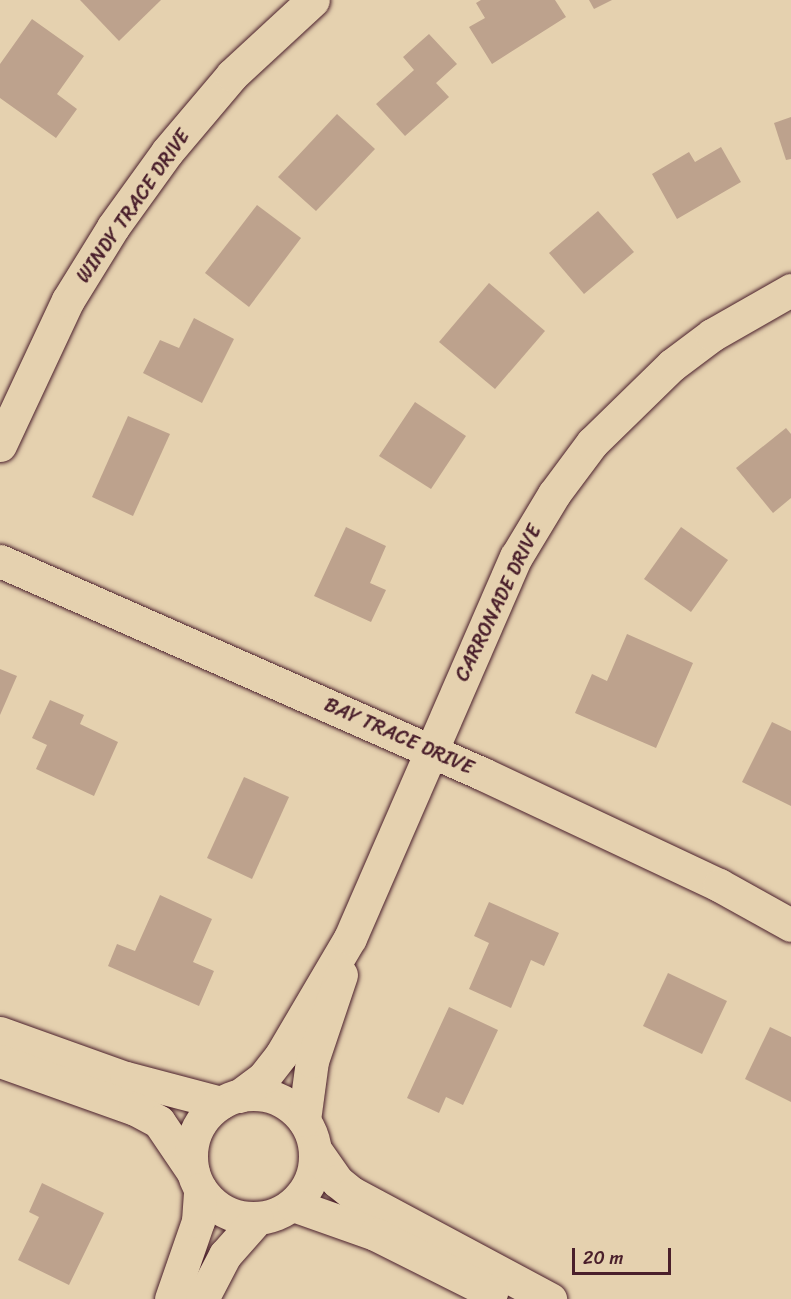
<!DOCTYPE html>
<style>
body{margin:0}
#map{position:relative;width:791px;height:1299px;overflow:hidden;background:#e5d1af;font-family:Sriracha,sans-serif}
div>[style]{position:absolute}
.building>*{inset:0;background:#bda28d}
.roads{filter:drop-shadow(0 0 2px #4a1f2b) drop-shadow(0 0 2px #4a1f2b)}
.street>*{height:33px;margin:-16.5px;padding:0 16.5px;transform-origin:16.5px;border-radius:16.5px;background:#e5d1af}
.street>.ring{margin:-16.5px;padding:0;box-sizing:content-box;background:none;border:33px solid #e5d1af;border-radius:50%}
span{translate:-50% -50%;white-space:nowrap;text-align:center;line-height:1.15;-webkit-text-stroke:4.5px #e5d1af;paint-order:stroke}
.street-label{font-size:20px;color:#4a1f2b}
.scale{position:absolute;left:572px;top:1248px;width:99px;height:27px;box-sizing:border-box;border:3px solid #4a1f2b;border-top:0;padding-left:8px;font-size:18px;line-height:21px;white-space:nowrap;color:#4a1f2b;-webkit-text-stroke:4px #e5d1af;paint-order:stroke}
</style>
<div id="map">
<div class="building">
<i style="clip-path:polygon(80px 0,161px 0,119px 41px)"></i>
<i style="clip-path:polygon(481px 0,555px 0,566px 17px,492px 64px,469px 27px,485px 18px,476px 3px)"></i>
<i style="clip-path:polygon(589px 0,612px 0,594px 9px)"></i>
<i style="clip-path:polygon(32px 19px,84px 56px,57px 94px,77px 109px,56px 138px,0 98px,0 64px)"></i>
<i style="clip-path:polygon(429px 34px,457px 64px,436px 83px,449px 97px,405px 136px,376px 104px,414px 70px,403px 57px)"></i>
<i style="clip-path:polygon(337px 114px,375px 149px,316px 211px,278px 177px)"></i>
<i style="clip-path:polygon(791px 117px,791px 159px,786px 160px,774px 123px)"></i>
<i style="clip-path:polygon(721px 147px,741px 182px,677px 219px,652px 174px,689px 152px,695px 162px)"></i>
<i style="clip-path:polygon(257px 205px,301px 238px,249px 307px,205px 273px)"></i>
<i style="clip-path:polygon(598px 211px,634px 252px,584px 294px,549px 253px)"></i>
<i style="clip-path:polygon(489px 283px,545px 331px,495px 389px,439px 342px)"></i>
<i style="clip-path:polygon(194px 318px,234px 339px,202px 403px,143px 373px,160px 340px,179px 348px)"></i>
<i style="clip-path:polygon(415px 402px,466px 436px,431px 489px,379px 456px)"></i>
<i style="clip-path:polygon(128px 416px,170px 434px,133px 516px,92px 497px)"></i>
<i style="clip-path:polygon(786px 428px,791px 434px,791px 498px,773px 513px,736px 468px)"></i>
<i style="clip-path:polygon(346px 527px,386px 546px,370px 583px,386px 590px,371px 622px,314px 596px)"></i>
<i style="clip-path:polygon(681px 527px,728px 560px,691px 612px,644px 579px)"></i>
<i style="clip-path:polygon(627px 634px,693px 663px,656px 748px,575px 713px,592px 674px,607px 681px)"></i>
<i style="clip-path:polygon(0 669px,17px 676px,0 715px)"></i>
<i style="clip-path:polygon(50px 700px,84px 715px,80px 724px,118px 742px,94px 796px,36px 769px,47px 745px,32px 738px)"></i>
<i style="clip-path:polygon(772px 722px,791px 731px,791px 806px,742px 782px)"></i>
<i style="clip-path:polygon(244px 777px,289px 797px,252px 879px,207px 858px)"></i>
<i style="clip-path:polygon(160px 895px,212px 919px,193px 962px,214px 971px,199px 1006px,108px 966px,117px 944px,135px 951px)"></i>
<i style="clip-path:polygon(489px 902px,559px 933px,544px 966px,531px 960px,511px 1008px,469px 989px,489px 943px,474px 936px)"></i>
<i style="clip-path:polygon(668px 973px,727px 1001px,702px 1054px,643px 1026px)"></i>
<i style="clip-path:polygon(449px 1007px,498px 1030px,463px 1105px,446px 1097px,439px 1113px,407px 1098px)"></i>
<i style="clip-path:polygon(770px 1027px,791px 1037px,791px 1102px,745px 1079px)"></i>
<i style="clip-path:polygon(42px 1183px,104px 1213px,69px 1285px,18px 1260px,39px 1217px,29px 1212px)"></i>
</div>
<div class="roads">
<div class="street">
<i style="left:0;top:445px;width:160px;rotate:-64.9deg"></i>
<i style="left:68px;top:300px;width:86px;rotate:-58.3deg"></i>
<i style="left:113px;top:227px;width:92px;rotate:-54.2deg"></i>
<i style="left:167px;top:152px;width:101px;rotate:-49.8deg"></i>
<i style="left:232px;top:75px;width:110px;rotate:-42.8deg"></i>
<i style="left:0;top:561px;width:528px;rotate:23.8deg"></i>
<i style="left:483px;top:774px;width:261px;rotate:25.2deg"></i>
<i style="left:719px;top:885px;width:82px;rotate:29.1deg"></i>
<i style="left:0;top:1033px;width:134px;rotate:19.7deg"></i>
<i style="left:126px;top:1078px;width:98px;rotate:14.7deg"></i>
<i style="left:0;top:1061px;width:143px;rotate:19.6deg"></i>
<i style="left:135px;top:1109px;width:27px;rotate:28deg"></i>
<i style="left:159px;top:1122px;width:60px;rotate:55.8deg"></i>
<i class="ring" style="left:191px;top:1094px;width:91px;height:91px"></i>
<i style="left:239px;top:1096px;width:31px;rotate:-37deg"></i>
<i style="left:264px;top:1077px;width:28px;rotate:-52deg"></i>
<i style="left:281px;top:1055px;width:136px;rotate:-59.5deg"></i>
<i style="left:350px;top:938px;width:416px;rotate:-66.5deg"></i>
<i style="left:516px;top:557px;width:74px;rotate:-58.9deg"></i>
<i style="left:554px;top:494px;width:64px;rotate:-53.3deg"></i>
<i style="left:592px;top:443px;width:112px;rotate:-44.3deg"></i>
<i style="left:672px;top:365px;width:50px;rotate:-36.9deg"></i>
<i style="left:712px;top:335px;width:91px;rotate:-29.7deg"></i>
<i style="left:304px;top:1120px;width:60px;rotate:-82.3deg"></i>
<i style="left:312px;top:1061px;width:91px;rotate:-71.4deg"></i>
<i style="left:316px;top:1151px;width:37px;rotate:55deg"></i>
<i style="left:337px;top:1181px;width:19px;rotate:39deg"></i>
<i style="left:352px;top:1193px;width:225px;rotate:28.2deg"></i>
<i style="left:293px;top:1205px;width:87px;rotate:19.5deg"></i>
<i style="left:375px;top:1234px;width:130px;rotate:26.6deg"></i>
<i style="left:171px;top:1299px;width:83px;rotate:-70.9deg"></i>
<i style="left:198px;top:1221px;width:32px;rotate:-86deg"></i>
<i style="left:202px;top:1299px;width:50px;rotate:-62.4deg"></i>
<i style="left:225px;top:1255px;width:48px;rotate:-48.4deg"></i>
</div>
</div>
<div class="street-label">
<span style="left:133px;top:206px;rotate:-55deg">WINDY TRACE DRIVE</span>
<span style="left:498px;top:603px;rotate:-64deg">CARRONADE DRIVE</span>
<span style="left:399px;top:736px;rotate:24deg">BAY TRACE DRIVE</span>
</div>
<div class="scale">20 m</div>
</div>
